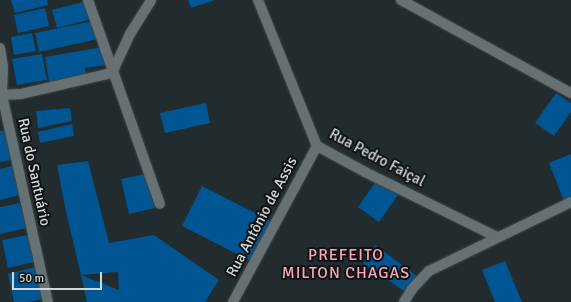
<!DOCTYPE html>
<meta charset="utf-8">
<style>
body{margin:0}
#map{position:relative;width:571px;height:302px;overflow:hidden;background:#222b2e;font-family:Signika,sans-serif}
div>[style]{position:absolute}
.building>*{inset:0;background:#005692}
.roads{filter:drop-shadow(0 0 1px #3e4648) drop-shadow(0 0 1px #3e4648)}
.minor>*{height:10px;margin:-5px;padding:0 5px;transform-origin:5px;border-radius:5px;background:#667174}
span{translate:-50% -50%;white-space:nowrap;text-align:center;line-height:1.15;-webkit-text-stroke:4px #0f1314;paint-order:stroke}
.street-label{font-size:15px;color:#d1d6d8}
.neighbourhood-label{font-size:16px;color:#f9a7ba;letter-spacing:1px}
.scale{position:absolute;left:12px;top:272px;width:90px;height:18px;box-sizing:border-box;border:2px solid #d1d6d8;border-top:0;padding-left:5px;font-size:12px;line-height:14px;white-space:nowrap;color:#d1d6d8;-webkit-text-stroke:3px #0f1314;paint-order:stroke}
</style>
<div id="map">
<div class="building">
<i style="clip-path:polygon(11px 0,47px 0,48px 5px,15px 13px)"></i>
<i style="clip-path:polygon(188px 0,215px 0,191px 8px)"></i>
<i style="clip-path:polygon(87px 1px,92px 19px,57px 28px,52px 10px)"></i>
<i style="clip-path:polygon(45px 8px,49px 26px,18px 33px,14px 15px)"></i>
<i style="clip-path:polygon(94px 21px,98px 39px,39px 52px,35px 33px)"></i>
<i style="clip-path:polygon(32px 33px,36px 51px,14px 55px,11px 37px)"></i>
<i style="clip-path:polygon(103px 47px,106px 65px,85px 68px,86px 75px,49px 82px,45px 57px)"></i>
<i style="clip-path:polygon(42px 54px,47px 80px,17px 85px,12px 59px)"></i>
<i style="clip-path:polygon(556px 93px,571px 103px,571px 112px,554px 136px,535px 123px)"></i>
<i style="clip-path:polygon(206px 103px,210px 123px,165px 133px,160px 113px)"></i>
<i style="clip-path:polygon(70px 108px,72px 121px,38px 128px,36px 111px)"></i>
<i style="clip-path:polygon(72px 124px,74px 136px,40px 143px,38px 132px)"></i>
<i style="clip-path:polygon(5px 130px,12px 160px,0 162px,0 131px)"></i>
<i style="clip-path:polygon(571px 154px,571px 199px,564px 201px,549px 163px)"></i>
<i style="clip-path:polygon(88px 161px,109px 243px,154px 235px,219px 280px,205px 302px,87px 302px,81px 275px,119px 290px,118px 272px,81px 275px,66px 212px,57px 165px)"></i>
<i style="clip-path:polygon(12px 166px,19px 195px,0 200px,0 169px)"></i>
<i style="clip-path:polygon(145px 174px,155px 208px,129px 214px,121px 179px)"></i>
<i style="clip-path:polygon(377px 180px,398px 195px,379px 222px,358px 207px)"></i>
<i style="clip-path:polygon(202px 186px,271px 221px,251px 261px,182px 226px)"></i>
<i style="clip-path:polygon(20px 203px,26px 228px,0 234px,0 207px)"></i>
<i style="clip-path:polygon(28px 235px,34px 262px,8px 268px,2px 240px)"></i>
<i style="clip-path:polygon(375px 245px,417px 276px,404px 291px,363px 263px)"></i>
<i style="clip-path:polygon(505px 261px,522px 302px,495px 302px,482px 270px)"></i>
<i style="clip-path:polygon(35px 267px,43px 299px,28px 302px,14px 302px,8px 274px)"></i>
</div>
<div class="roads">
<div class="minor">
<i style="left:88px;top:0;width:216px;rotate:70.6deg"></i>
<i style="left:258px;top:0;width:157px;rotate:68deg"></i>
<i style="left:317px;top:146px;width:55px;rotate:28.4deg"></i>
<i style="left:365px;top:172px;width:147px;rotate:26.2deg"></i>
<i style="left:401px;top:0;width:194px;rotate:28.7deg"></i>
<i style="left:0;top:48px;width:18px;rotate:81deg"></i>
<i style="left:3px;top:66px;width:29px;rotate:92deg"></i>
<i style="left:2px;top:95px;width:212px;rotate:77.5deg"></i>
<i style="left:112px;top:73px;width:43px;rotate:-65.2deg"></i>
<i style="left:130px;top:34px;width:40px;rotate:-58deg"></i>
<i style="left:0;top:95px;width:21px;rotate:-3deg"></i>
<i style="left:21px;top:94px;width:93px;rotate:-13deg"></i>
<i style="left:233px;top:302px;width:177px;rotate:-61.7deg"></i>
<i style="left:404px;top:302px;width:15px;rotate:-58deg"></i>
<i style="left:412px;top:289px;width:25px;rotate:-47deg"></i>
<i style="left:429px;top:271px;width:158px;rotate:-25.9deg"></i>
</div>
</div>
<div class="street-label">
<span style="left:377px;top:158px;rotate:28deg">Rua Pedro Faiçal</span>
<span style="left:34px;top:172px;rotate:78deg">Rua do Santuário</span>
<span style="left:262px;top:217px;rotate:-62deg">Rua Antônio de Assis</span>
</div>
<div class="neighbourhood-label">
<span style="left:346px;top:264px">PREFEITO<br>MILTON CHAGAS</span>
</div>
<div class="scale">50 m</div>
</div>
